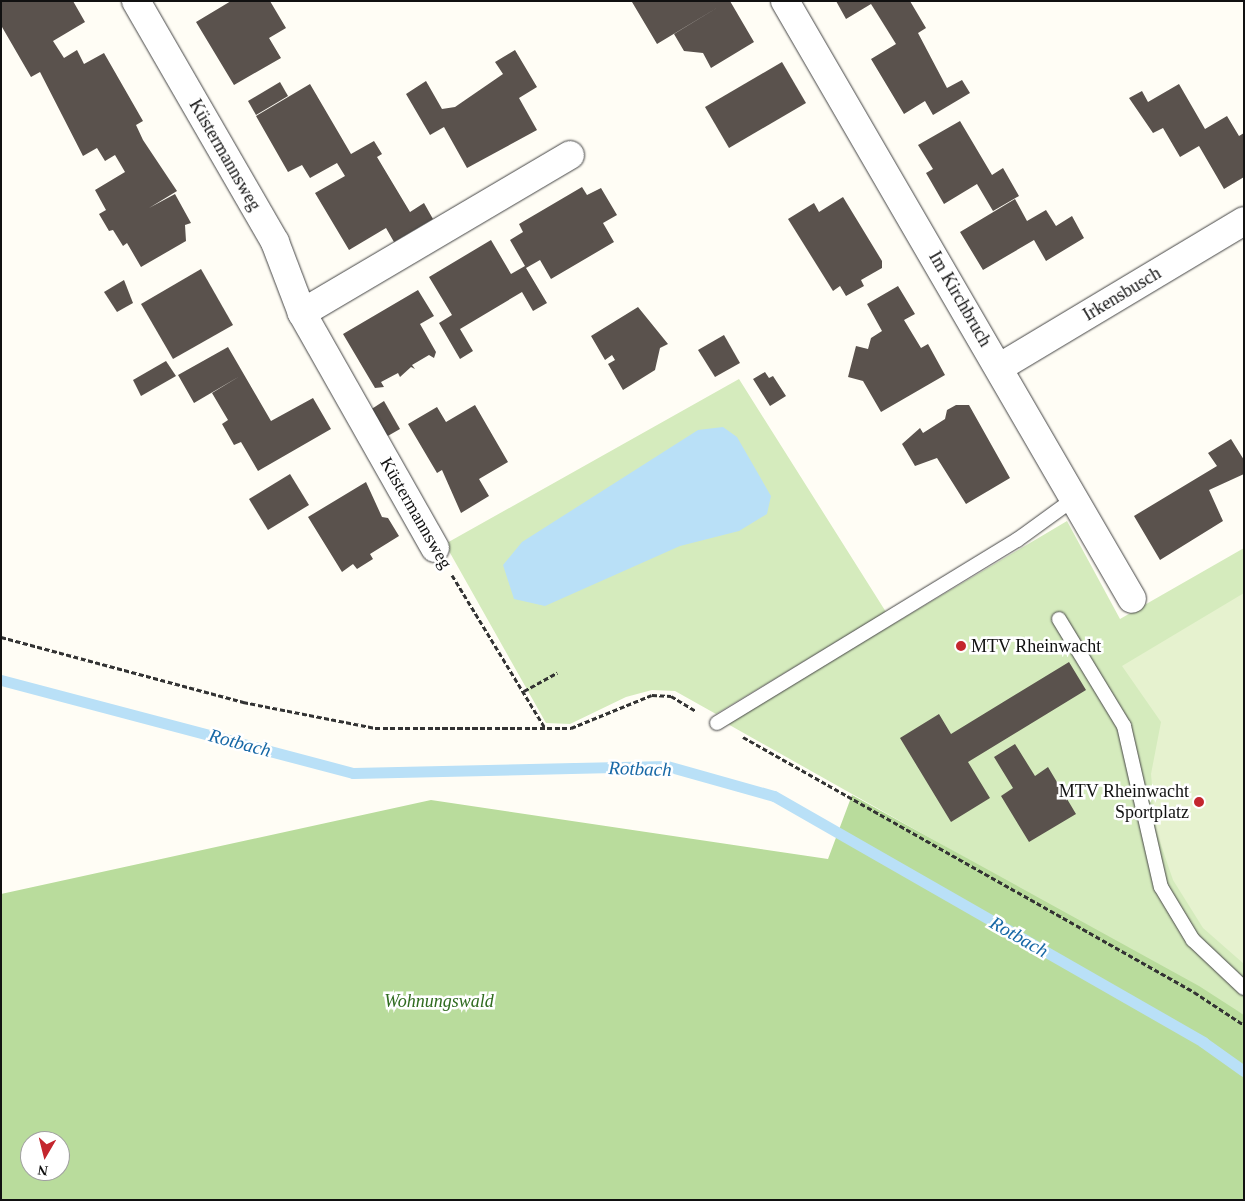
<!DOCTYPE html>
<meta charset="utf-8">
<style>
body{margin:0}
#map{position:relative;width:1245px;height:1201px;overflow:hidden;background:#fffdf5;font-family:"Times New Roman",serif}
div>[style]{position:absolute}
.green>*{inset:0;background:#d5ebbd}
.forest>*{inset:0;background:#b9dc9c}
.pitch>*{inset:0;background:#e6f2cf}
.water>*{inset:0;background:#b9e0f7}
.stream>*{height:11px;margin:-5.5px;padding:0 5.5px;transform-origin:5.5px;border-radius:5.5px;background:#b9e0f7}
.building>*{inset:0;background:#5a524d}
.path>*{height:3px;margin-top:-1.5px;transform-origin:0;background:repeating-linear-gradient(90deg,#333 0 5px,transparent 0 7.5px)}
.roads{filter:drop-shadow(0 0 1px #444) drop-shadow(0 0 1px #444)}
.service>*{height:14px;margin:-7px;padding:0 7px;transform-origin:7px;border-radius:7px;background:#fff}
.minor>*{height:28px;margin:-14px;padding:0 14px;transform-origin:14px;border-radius:14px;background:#fff}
.dots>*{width:14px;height:14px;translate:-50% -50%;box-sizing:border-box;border:2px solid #fff;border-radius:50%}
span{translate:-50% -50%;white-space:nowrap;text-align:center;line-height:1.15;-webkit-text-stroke:5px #fff;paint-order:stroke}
.street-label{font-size:18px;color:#111}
.poi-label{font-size:18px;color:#111}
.left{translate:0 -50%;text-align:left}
.right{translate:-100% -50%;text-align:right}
.park-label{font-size:18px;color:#2f6b1f;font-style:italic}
.water-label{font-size:19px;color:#1768a6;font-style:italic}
.frame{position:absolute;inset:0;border:2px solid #111;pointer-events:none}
.north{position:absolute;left:20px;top:1131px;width:50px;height:50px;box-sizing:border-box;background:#fff;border:1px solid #a0a0a0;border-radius:50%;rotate:188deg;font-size:14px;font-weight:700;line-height:20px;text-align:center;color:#111}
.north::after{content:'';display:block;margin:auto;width:18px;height:22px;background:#c4262e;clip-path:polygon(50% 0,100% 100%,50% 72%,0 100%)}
</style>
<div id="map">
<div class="green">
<i style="clip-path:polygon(739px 379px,886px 612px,716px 714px,675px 691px,652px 690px,626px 697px,570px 724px,546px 723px,445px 544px)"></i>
<i style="clip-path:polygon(1067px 521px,1120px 619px,1244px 548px,1244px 1015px,726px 723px)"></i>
</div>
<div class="forest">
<i style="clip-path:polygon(evenodd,852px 795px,1199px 986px,1244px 1015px,1244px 1200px,1px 1200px,1px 894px,431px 800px,828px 859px,852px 795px,30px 1141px,60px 1141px,60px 1171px,30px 1171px,30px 1141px)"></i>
</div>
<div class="pitch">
<i style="clip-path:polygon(1244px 593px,1244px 964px,1203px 928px,1173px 880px,1156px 830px,1151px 774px,1161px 722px,1122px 666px)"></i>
</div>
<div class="water">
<i style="clip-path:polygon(723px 427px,737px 437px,771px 496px,767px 514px,739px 531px,680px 546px,545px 606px,514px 599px,503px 565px,522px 542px,698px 430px)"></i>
</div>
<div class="stream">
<i style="left:1px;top:680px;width:364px;rotate:14.8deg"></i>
<i style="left:353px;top:773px;width:314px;rotate:-1.3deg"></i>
<i style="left:667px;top:766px;width:111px;rotate:15.7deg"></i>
<i style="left:774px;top:796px;width:495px;rotate:29.8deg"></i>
<i style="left:1203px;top:1042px;width:50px;rotate:35.3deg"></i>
</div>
<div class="building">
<i style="clip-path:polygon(1px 1px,73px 1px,85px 22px,53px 41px,64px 58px,77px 50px,84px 64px,104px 53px,143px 121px,136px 125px,143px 140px,177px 191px,149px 208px,175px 194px,191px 223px,185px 225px,186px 241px,141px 267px,127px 243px,123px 246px,113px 230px,109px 231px,99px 214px,106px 210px,95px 190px,125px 172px,115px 155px,105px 161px,97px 148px,83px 156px,40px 72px,31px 77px,2px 27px)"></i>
<i style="clip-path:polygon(231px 1px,270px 1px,286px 28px,269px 38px,281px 58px,234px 85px,196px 22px)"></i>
<i style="clip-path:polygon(730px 1px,754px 42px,711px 68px,703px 53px,684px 51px,674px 34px,720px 6px,657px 44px,632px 2px)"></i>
<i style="clip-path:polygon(836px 1px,910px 1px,926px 28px,918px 33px,947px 88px,962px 80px,970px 93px,933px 115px,925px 101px,904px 114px,871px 59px,896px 44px,871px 4px,846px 19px)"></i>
<i style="clip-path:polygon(515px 50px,537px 87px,519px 98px,537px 130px,467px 168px,444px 127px,430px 135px,406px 94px,426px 81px,442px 109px,455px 107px,503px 74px,495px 62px)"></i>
<i style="clip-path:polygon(782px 62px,806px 103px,729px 148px,705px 107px)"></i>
<i style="clip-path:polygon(280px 82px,288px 96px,256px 115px,248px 101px)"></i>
<i style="clip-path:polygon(310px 84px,351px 154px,374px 141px,382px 154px,377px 157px,410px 212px,424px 203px,433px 219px,394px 242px,386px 228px,349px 250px,315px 193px,345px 176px,337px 163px,310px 178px,302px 165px,288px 172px,256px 116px)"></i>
<i style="clip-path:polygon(1179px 84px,1205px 129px,1227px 116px,1239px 136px,1244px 133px,1244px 177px,1224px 189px,1199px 146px,1180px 157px,1163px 128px,1153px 133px,1129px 98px,1142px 91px,1148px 102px)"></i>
<i style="clip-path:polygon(960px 121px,992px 175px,1003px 168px,1019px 196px,993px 211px,977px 184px,944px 204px,926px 173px,933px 169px,918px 145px)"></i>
<i style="clip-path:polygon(582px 187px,587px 195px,601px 188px,617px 215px,603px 223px,614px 242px,551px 279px,540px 260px,526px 268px,547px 303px,533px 311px,522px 292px,460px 329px,473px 351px,460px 359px,439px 323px,452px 315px,429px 277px,491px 240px,511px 274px,525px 266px,510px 240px,523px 232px,519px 224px)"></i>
<i style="clip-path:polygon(843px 197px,882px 261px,882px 268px,861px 280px,864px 286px,846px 296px,840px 286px,833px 291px,788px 219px,814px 203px,819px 212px)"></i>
<i style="clip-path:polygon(1015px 199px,1027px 221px,1046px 210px,1056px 226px,1072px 216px,1084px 238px,1046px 261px,1034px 240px,983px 270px,960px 232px)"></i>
<i style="clip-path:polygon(201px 269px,233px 325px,173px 359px,141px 304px)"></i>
<i style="clip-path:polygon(124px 280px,133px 303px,117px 312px,104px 292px)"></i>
<i style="clip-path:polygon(898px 286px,915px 314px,904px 320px,921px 348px,928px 344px,945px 375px,881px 412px,863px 381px,848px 377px,856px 346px,868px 349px,871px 338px,882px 331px,867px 304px)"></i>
<i style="clip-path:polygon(418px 290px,434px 316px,420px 324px,436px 352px,434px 358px,429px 355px,412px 365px,415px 369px,411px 367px,400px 377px,398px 373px,381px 382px,384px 387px,375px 388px,343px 334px)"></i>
<i style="clip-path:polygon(638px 307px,668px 344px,660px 348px,655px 370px,623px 390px,608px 364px,615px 360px,612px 355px,605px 360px,591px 336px)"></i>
<i style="clip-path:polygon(724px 335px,740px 363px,715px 377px,698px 350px)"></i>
<i style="clip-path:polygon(228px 347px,271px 421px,313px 398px,331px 429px,258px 471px,241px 442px,234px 445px,222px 424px,228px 420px,212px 393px,240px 376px,194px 403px,178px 375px)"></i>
<i style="clip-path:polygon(166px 361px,176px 376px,141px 396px,133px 380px)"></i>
<i style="clip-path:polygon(765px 372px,769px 378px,773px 376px,786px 396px,770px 406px,753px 379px)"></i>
<i style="clip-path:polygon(384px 401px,400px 429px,386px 437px,370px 410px)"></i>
<i style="clip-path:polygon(475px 405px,508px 462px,479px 479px,489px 496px,461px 513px,442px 470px,437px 473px,408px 424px,437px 407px,446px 422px)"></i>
<i style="clip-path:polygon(956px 405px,969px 405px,1010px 478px,966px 504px,937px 458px,915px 466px,902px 444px,920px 428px,923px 433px,945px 419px,947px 410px)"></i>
<i style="clip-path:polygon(1231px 439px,1244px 460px,1244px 474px,1209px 490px,1223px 521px,1160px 560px,1134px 516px,1217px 466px,1208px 453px)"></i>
<i style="clip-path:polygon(290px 474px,309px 505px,268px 530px,249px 499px)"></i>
<i style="clip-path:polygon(366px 482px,382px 517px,388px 518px,399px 536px,370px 554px,373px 559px,357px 569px,353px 564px,342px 572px,308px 517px)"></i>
<i style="clip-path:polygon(1069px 662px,1086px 690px,968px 762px,990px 798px,951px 822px,900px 738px,939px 714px,951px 734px)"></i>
<i style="clip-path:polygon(1015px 744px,1035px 776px,1048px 767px,1076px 814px,1029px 842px,1001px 796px,1013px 788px,994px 757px)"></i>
</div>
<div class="path">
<i style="left:452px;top:575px;width:179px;rotate:58.7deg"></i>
<i style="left:1px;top:637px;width:251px;rotate:15deg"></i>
<i style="left:243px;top:702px;width:135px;rotate:11.1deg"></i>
<i style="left:375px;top:728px;width:196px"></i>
<i style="left:571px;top:728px;width:87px;rotate:-22.2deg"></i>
<i style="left:652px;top:695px;width:19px;rotate:3deg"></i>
<i style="left:671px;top:696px;width:29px;rotate:31deg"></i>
<i style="left:524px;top:691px;width:38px;rotate:-29deg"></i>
<i style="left:743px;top:737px;width:518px;rotate:29.48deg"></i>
<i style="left:1194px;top:992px;width:60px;rotate:33.4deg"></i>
</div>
<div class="roads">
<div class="service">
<i style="left:1059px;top:619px;width:125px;rotate:58.7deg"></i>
<i style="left:1124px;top:726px;width:165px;rotate:77.1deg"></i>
<i style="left:1161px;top:887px;width:62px;rotate:58.9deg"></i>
<i style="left:1193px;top:940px;width:70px;rotate:43.3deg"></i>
<i style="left:717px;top:723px;width:351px;rotate:-31.4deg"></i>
<i style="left:1017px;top:540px;width:72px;rotate:-35.9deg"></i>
</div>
<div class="minor">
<i style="left:136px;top:1px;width:278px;rotate:60deg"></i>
<i style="left:275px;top:242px;width:76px;rotate:69.2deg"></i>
<i style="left:302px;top:313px;width:270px;rotate:60.5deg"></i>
<i style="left:785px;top:1px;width:691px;rotate:59.87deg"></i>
<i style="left:302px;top:313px;width:311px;rotate:-30.5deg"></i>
<i style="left:1000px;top:367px;width:284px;rotate:-30.9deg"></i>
</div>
</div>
<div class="dots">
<i style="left:961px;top:646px;background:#c4262e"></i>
<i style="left:1199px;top:802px;background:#c4262e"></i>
</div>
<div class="street-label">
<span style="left:225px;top:155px;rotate:60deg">Küstermannsweg</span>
<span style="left:1122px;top:294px;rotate:-31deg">Irkensbusch</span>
<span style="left:960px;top:299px;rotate:60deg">Im Kirchbruch</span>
<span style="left:416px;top:513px;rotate:60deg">Küstermannsweg</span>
</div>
<div class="poi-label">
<span class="left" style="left:971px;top:646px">MTV Rheinwacht</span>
<span class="right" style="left:1189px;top:802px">MTV Rheinwacht<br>Sportplatz</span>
</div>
<div class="park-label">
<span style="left:439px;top:1001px">Wohnungswald</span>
</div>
<div class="water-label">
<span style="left:240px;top:743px;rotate:15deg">Rotbach</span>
<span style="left:640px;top:769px;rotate:2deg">Rotbach</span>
<span style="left:1019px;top:937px;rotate:30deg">Rotbach</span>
</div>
<div class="frame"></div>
<div class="north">N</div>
</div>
